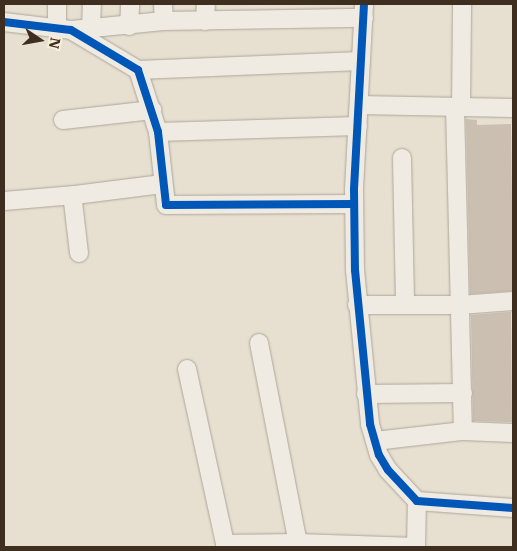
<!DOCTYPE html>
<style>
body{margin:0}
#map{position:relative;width:517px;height:551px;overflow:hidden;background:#e7e0d1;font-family:"IBM Plex Serif",serif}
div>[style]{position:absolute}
.building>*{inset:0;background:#cbbfb2}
.roads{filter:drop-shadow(0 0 1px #ada599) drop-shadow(0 0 1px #ada599)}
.minor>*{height:18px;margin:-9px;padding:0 9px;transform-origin:9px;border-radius:9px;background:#efebe3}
.cycleway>*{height:8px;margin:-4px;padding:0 4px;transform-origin:4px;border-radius:4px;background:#0057b8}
span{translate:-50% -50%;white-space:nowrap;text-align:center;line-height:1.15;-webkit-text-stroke:5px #f7eed8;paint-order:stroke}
.frame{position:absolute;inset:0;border:5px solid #3d2e20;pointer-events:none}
.north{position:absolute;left:15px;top:15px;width:50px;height:50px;-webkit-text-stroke:4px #f7eed8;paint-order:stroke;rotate:102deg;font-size:14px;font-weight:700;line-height:20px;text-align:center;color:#3d2e20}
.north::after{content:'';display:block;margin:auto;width:18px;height:22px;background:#3d2e20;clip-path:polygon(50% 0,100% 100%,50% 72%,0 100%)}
</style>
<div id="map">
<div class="building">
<i style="clip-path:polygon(466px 119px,477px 120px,477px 125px,511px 124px,513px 291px,470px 294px)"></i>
<i style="clip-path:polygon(511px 312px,512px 422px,473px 421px,471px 315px)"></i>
</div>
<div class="roads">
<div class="minor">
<i style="left:163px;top:4px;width:17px;rotate:87deg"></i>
<i style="left:364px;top:4px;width:186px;rotate:93.1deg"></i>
<i style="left:354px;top:190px;width:80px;rotate:89.3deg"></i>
<i style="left:355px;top:270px;width:155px;rotate:84.4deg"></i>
<i style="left:370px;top:424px;width:32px;rotate:74deg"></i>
<i style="left:379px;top:455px;width:17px;rotate:59deg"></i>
<i style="left:388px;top:470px;width:42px;rotate:46.9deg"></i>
<i style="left:417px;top:501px;width:96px;rotate:4.2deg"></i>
<i style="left:205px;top:21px;width:17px;rotate:-87deg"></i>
<i style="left:4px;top:22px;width:67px;rotate:6.8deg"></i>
<i style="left:71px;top:30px;width:78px;rotate:30.8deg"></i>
<i style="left:138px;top:70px;width:65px;rotate:72.1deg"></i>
<i style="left:158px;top:132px;width:73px;rotate:83.7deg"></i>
<i style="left:166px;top:205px;width:188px;rotate:-0.3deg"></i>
<i style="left:129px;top:26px;width:22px;rotate:-87deg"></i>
<i style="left:91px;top:29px;width:25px;rotate:-88deg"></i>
<i style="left:57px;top:30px;width:26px;rotate:-90deg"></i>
<i style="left:72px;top:30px;width:92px;rotate:-5.6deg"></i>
<i style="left:164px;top:21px;width:200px;rotate:-0.9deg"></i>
<i style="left:138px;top:70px;width:223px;rotate:-2.3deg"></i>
<i style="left:359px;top:105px;width:154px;rotate:1.1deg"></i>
<i style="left:455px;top:107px;width:324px;rotate:88.6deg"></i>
<i style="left:461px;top:107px;width:103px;rotate:-89.4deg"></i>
<i style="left:63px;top:120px;width:90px;rotate:-6.4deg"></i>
<i style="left:158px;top:132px;width:200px;rotate:-1.7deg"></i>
<i style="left:402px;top:158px;width:147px;rotate:88.8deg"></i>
<i style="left:4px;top:201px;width:71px;rotate:-4.8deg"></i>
<i style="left:79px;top:253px;width:51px;rotate:-96.7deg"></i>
<i style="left:73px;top:202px;width:7px;rotate:-74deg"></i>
<i style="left:75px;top:195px;width:88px;rotate:-7.2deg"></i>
<i style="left:357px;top:305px;width:103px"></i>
<i style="left:460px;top:305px;width:53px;rotate:-4.3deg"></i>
<i style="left:259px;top:343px;width:204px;rotate:79deg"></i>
<i style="left:298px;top:543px;width:118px;rotate:1.9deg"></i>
<i style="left:187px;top:369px;width:179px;rotate:77.7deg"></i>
<i style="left:225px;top:544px;width:73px;rotate:-0.8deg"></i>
<i style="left:366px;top:394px;width:97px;rotate:-0.6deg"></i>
<i style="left:375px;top:441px;width:89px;rotate:-6.5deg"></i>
<i style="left:463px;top:431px;width:50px;rotate:2.3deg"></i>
<i style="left:416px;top:547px;width:46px;rotate:-88.8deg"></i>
</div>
</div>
<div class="cycleway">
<i style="left:364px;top:4px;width:186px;rotate:93.1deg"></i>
<i style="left:354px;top:190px;width:80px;rotate:89.3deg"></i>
<i style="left:355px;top:270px;width:155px;rotate:84.4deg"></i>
<i style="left:370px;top:424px;width:32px;rotate:74deg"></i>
<i style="left:379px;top:455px;width:17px;rotate:59deg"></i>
<i style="left:388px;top:470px;width:42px;rotate:46.9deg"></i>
<i style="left:417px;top:501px;width:96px;rotate:4.2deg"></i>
<i style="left:4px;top:22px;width:67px;rotate:6.8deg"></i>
<i style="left:71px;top:30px;width:78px;rotate:30.8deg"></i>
<i style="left:138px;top:70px;width:65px;rotate:72.1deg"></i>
<i style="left:158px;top:132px;width:73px;rotate:83.7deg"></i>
<i style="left:166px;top:205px;width:188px;rotate:-0.3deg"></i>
</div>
<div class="frame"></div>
<div class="north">N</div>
</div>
